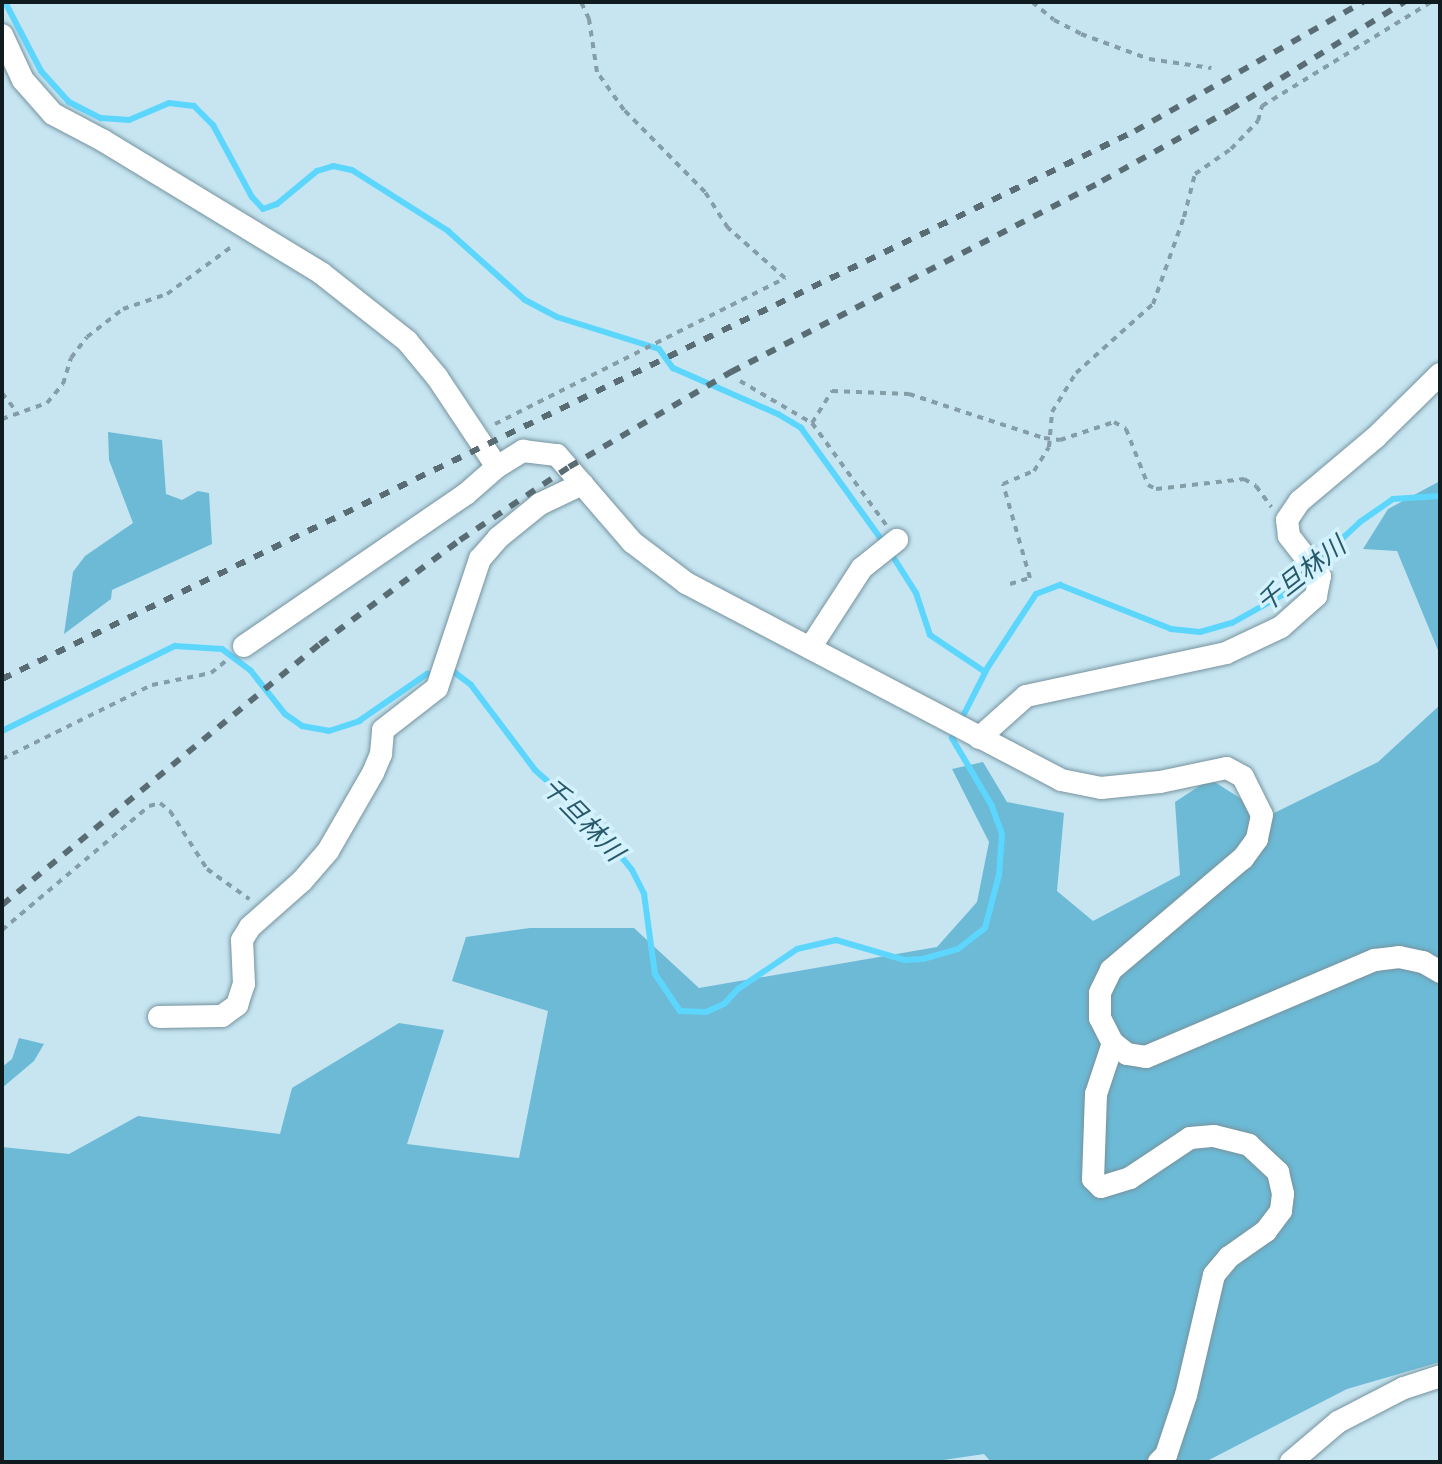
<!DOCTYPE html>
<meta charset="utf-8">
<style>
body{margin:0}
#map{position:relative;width:1442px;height:1464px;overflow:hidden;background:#c6e5f1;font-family:"Open Sans","Noto Sans JP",sans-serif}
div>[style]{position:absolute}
.green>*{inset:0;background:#6cbad6}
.stream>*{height:6px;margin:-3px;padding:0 3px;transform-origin:3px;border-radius:3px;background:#5dd6fe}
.path>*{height:4px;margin-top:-2px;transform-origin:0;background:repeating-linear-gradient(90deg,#859da7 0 6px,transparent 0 12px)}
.roads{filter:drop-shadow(0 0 2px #76939e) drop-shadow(0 0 2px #76939e)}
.minor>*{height:22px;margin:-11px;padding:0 11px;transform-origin:11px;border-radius:11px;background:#fff}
.rail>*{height:6px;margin-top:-3px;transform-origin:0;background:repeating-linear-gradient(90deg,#596c73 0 10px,transparent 0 20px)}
span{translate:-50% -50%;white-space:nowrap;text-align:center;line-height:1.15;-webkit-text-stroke:7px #d3f2fe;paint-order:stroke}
.water-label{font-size:26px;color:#27596a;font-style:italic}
.frame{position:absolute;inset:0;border:4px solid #101b1f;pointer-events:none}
</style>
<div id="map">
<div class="green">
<i style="clip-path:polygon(108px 432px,162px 440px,166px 494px,182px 500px,198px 491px,209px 493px,212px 544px,112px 590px,111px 599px,64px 634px,73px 572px,85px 556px,133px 523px,109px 460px)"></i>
<i style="clip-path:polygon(1440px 481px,1440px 655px,1397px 551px,1363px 549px,1388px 509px)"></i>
<i style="clip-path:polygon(1440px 705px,1440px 1362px,1347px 1389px,1205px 1462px,991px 1462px,984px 1454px,930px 1462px,2px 1462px,2px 1147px,69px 1154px,138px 1116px,280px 1134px,292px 1088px,399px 1023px,444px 1030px,407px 1144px,519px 1158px,548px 1011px,452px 981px,466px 937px,530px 928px,634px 928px,699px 988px,937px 947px,977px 902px,989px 842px,952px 769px,983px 762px,1007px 802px,1064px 813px,1057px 891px,1093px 921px,1180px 875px,1175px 802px,1210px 779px,1268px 816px,1378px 762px)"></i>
<i style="clip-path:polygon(19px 1038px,44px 1044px,34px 1061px,2px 1088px,2px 1067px,12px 1059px)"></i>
</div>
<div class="stream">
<i style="left:5px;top:2px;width:78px;rotate:62.4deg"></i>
<i style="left:41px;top:71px;width:42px;rotate:47.9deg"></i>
<i style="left:69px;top:102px;width:36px;rotate:27deg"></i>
<i style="left:101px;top:118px;width:28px;rotate:4deg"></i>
<i style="left:129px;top:120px;width:43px;rotate:-23deg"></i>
<i style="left:169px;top:103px;width:25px;rotate:7deg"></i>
<i style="left:194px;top:106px;width:27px;rotate:45deg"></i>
<i style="left:213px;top:125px;width:82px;rotate:61.6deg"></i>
<i style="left:252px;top:197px;width:16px;rotate:47deg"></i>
<i style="left:263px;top:209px;width:15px;rotate:-20deg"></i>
<i style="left:277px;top:204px;width:52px;rotate:-39.5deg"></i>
<i style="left:317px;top:171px;width:17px;rotate:-17deg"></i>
<i style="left:333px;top:166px;width:19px;rotate:12deg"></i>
<i style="left:352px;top:170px;width:114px;rotate:32.4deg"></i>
<i style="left:448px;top:231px;width:103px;rotate:41.9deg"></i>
<i style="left:525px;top:300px;width:36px;rotate:28deg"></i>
<i style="left:557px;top:317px;width:107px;rotate:17.4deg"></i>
<i style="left:659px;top:349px;width:24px;rotate:54deg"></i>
<i style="left:673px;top:368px;width:115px;rotate:23.7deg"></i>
<i style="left:778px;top:414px;width:27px;rotate:31deg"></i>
<i style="left:801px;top:428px;width:142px;rotate:54.2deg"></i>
<i style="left:890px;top:552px;width:49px;rotate:57.6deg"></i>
<i style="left:916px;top:593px;width:44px;rotate:71.6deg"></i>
<i style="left:930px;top:635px;width:66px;rotate:33.9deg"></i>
<i style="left:1317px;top:562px;width:59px;rotate:-42.9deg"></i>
<i style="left:1360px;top:522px;width:40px;rotate:-34.9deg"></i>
<i style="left:1393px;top:499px;width:47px;rotate:-3.7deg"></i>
<i style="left:449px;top:672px;width:5px"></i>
<i style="left:454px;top:672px;width:21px;rotate:37deg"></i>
<i style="left:471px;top:685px;width:106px;rotate:53deg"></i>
<i style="left:535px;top:770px;width:79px;rotate:41.9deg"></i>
<i style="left:594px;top:823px;width:60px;rotate:51deg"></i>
<i style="left:632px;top:870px;width:27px;rotate:63deg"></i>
<i style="left:644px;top:894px;width:81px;rotate:82.2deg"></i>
<i style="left:655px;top:974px;width:45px;rotate:56deg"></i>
<i style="left:680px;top:1011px;width:26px;rotate:2deg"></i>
<i style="left:706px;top:1012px;width:20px;rotate:-24deg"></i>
<i style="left:724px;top:1004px;width:21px;rotate:-47deg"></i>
<i style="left:738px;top:989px;width:71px;rotate:-34.1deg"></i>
<i style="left:797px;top:949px;width:40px;rotate:-13deg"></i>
<i style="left:836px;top:940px;width:72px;rotate:16.2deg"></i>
<i style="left:905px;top:960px;width:18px;rotate:-3deg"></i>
<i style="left:923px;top:959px;width:36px;rotate:-16deg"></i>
<i style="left:958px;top:949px;width:34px;rotate:-38deg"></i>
<i style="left:985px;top:928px;width:55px;rotate:-75.2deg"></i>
<i style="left:999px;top:875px;width:41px;rotate:-85.8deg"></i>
<i style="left:1002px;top:834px;width:30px;rotate:-110deg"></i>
<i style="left:992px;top:806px;width:79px;rotate:-120.5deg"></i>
<i style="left:952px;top:738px;width:9px;rotate:-63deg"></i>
<i style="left:961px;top:720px;width:59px;rotate:-63deg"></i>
<i style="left:988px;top:667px;width:87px;rotate:-56.7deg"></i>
<i style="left:1036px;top:594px;width:26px;rotate:-21deg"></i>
<i style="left:1060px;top:585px;width:119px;rotate:21.6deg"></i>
<i style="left:1171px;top:629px;width:29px;rotate:6deg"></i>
<i style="left:1200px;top:632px;width:33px;rotate:-16deg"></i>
<i style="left:1232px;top:623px;width:57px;rotate:-29.2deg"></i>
<i style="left:1282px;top:595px;width:37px;rotate:-43deg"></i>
<i style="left:2px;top:731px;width:193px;rotate:-26.2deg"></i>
<i style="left:175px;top:646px;width:47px;rotate:3.7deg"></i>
<i style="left:222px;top:649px;width:36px;rotate:37deg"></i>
<i style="left:251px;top:671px;width:55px;rotate:51.7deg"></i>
<i style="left:285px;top:714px;width:21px;rotate:35deg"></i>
<i style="left:302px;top:726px;width:27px;rotate:10deg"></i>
<i style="left:329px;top:731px;width:32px;rotate:-18deg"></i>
<i style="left:359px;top:721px;width:83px;rotate:-34.7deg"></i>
<i style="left:427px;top:674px;width:11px;rotate:-5deg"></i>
</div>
<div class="path">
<i style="left:1032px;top:2px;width:28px;rotate:39deg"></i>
<i style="left:1054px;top:20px;width:30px;rotate:27deg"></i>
<i style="left:1081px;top:34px;width:72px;rotate:20.2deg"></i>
<i style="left:1149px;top:59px;width:63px;rotate:8.3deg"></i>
<i style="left:740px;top:381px;width:83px;rotate:30.3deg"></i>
<i style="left:812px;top:423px;width:126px;rotate:54deg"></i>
<i style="left:2px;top:393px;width:23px;rotate:52deg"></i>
<i style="left:2px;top:419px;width:48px;rotate:-19.6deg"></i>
<i style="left:47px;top:403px;width:25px;rotate:-50deg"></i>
<i style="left:63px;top:384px;width:27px;rotate:-73deg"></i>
<i style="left:71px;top:358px;width:26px;rotate:-53deg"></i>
<i style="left:87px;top:337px;width:46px;rotate:-37.9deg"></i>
<i style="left:123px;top:309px;width:46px;rotate:-18.8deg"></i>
<i style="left:167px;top:294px;width:83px;rotate:-36.2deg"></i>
<i style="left:812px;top:423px;width:38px;rotate:-58deg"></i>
<i style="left:832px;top:391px;width:77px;rotate:2.2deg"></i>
<i style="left:909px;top:394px;width:142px;rotate:18.1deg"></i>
<i style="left:1044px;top:438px;width:16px;rotate:7deg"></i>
<i style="left:1060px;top:440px;width:57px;rotate:-18.4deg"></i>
<i style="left:1114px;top:422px;width:14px;rotate:30deg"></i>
<i style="left:1126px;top:429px;width:60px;rotate:68.6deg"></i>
<i style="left:1148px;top:485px;width:9px;rotate:27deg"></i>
<i style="left:1156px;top:489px;width:89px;rotate:-6.5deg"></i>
<i style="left:1244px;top:479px;width:14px;rotate:30deg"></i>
<i style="left:1256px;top:486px;width:26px;rotate:54deg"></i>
<i style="left:495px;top:424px;width:325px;rotate:-26.7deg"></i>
<i style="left:785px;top:278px;width:76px;rotate:-138.7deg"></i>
<i style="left:728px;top:228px;width:43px;rotate:-122.6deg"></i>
<i style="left:705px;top:192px;width:115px;rotate:-134.6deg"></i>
<i style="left:624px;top:110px;width:47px;rotate:-125.4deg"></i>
<i style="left:597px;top:72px;width:54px;rotate:-98.6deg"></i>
<i style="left:589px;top:19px;width:19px;rotate:-115deg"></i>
<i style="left:1010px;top:584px;width:21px;rotate:-17deg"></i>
<i style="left:1030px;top:578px;width:98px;rotate:-106deg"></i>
<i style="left:1003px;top:484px;width:34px;rotate:-23deg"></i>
<i style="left:1034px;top:471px;width:28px;rotate:-58deg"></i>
<i style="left:1049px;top:447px;width:35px;rotate:-85deg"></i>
<i style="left:1052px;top:412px;width:46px;rotate:-58.4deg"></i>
<i style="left:1076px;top:373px;width:103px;rotate:-41.9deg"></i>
<i style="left:1153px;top:304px;width:92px;rotate:-70.4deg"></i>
<i style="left:1184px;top:217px;width:44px;rotate:-75.7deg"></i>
<i style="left:1195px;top:174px;width:44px;rotate:-34.8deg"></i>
<i style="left:1231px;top:149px;width:39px;rotate:-46deg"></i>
<i style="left:1258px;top:121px;width:16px;rotate:-75deg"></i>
<i style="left:1262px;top:106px;width:198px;rotate:-31.6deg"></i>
<i style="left:2px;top:759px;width:167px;rotate:-26.3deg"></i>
<i style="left:152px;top:685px;width:60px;rotate:-11.5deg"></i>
<i style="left:211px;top:673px;width:22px;rotate:-39deg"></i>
<i style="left:2px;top:930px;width:192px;rotate:-40.1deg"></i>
<i style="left:149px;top:806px;width:11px;rotate:-15deg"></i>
<i style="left:160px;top:803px;width:13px;rotate:39deg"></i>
<i style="left:170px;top:811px;width:69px;rotate:57.5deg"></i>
<i style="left:207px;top:869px;width:52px;rotate:35.5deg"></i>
</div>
<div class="roads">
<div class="minor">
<i style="left:2px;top:35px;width:50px;rotate:65deg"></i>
<i style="left:23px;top:80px;width:45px;rotate:48.6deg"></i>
<i style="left:53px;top:114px;width:58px;rotate:27.9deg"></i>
<i style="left:104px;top:141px;width:254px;rotate:31.3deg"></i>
<i style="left:321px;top:273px;width:110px;rotate:38.3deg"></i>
<i style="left:407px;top:341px;width:47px;rotate:50.2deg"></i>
<i style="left:437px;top:377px;width:108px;rotate:56.3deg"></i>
<i style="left:497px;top:467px;width:31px;rotate:-32deg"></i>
<i style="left:523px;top:451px;width:34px;rotate:7deg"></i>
<i style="left:557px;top:455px;width:115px;rotate:49.2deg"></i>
<i style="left:632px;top:542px;width:68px;rotate:37.2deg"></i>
<i style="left:686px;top:583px;width:424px;rotate:27.7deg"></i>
<i style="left:1061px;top:780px;width:41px;rotate:11.3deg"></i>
<i style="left:1101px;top:788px;width:59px;rotate:-5.8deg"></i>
<i style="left:1160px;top:782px;width:68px;rotate:-11.8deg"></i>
<i style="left:1227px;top:768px;width:18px;rotate:29deg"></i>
<i style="left:1243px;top:777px;width:42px;rotate:63.4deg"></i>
<i style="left:1262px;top:815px;width:25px;rotate:102deg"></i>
<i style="left:1257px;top:839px;width:24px;rotate:126deg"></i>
<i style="left:1243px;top:858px;width:173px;rotate:139.7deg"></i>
<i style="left:1111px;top:970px;width:25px;rotate:116deg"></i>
<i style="left:1100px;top:993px;width:25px;rotate:90deg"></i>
<i style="left:1100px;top:1018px;width:28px;rotate:63deg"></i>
<i style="left:1113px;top:1043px;width:18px;rotate:38deg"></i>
<i style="left:1127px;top:1054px;width:19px;rotate:9deg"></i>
<i style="left:1146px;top:1057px;width:249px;rotate:-23deg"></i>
<i style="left:1375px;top:960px;width:24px;rotate:-7deg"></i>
<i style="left:1399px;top:957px;width:25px;rotate:12deg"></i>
<i style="left:1423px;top:962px;width:20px;rotate:30deg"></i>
<i style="left:244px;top:646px;width:269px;rotate:-34.4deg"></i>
<i style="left:466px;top:494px;width:41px;rotate:-41.1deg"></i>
<i style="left:810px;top:648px;width:95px;rotate:-57deg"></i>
<i style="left:862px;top:568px;width:45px;rotate:-38.7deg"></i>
<i style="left:979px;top:738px;width:63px;rotate:-41.8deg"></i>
<i style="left:1026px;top:696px;width:205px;rotate:-12.1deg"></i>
<i style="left:1226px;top:653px;width:61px;rotate:-25.3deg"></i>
<i style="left:1281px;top:627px;width:47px;rotate:-41.5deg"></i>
<i style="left:1316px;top:596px;width:20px;rotate:-79deg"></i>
<i style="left:1320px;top:576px;width:51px;rotate:-127.8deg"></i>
<i style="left:1289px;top:536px;width:16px;rotate:-97deg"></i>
<i style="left:1287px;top:520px;width:23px;rotate:-56deg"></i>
<i style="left:1300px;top:501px;width:99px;rotate:-40.1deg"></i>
<i style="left:1376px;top:437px;width:90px;rotate:-44.5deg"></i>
<i style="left:159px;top:1017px;width:63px;rotate:-0.9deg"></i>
<i style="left:222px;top:1016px;width:19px;rotate:-36deg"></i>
<i style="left:237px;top:1005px;width:22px;rotate:-72deg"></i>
<i style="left:244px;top:984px;width:44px;rotate:-92.6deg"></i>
<i style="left:242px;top:940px;width:15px;rotate:-58deg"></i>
<i style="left:250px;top:927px;width:69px;rotate:-41.5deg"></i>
<i style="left:302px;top:881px;width:40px;rotate:-49deg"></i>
<i style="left:328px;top:851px;width:90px;rotate:-60deg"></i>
<i style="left:373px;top:773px;width:21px;rotate:-67deg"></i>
<i style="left:381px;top:754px;width:24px;rotate:-85deg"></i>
<i style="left:383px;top:730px;width:68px;rotate:-37.9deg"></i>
<i style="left:437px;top:688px;width:136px;rotate:-71.6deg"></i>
<i style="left:480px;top:559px;width:28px;rotate:-49deg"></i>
<i style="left:498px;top:538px;width:54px;rotate:-39deg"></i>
<i style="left:540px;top:504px;width:47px;rotate:-25.5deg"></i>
<i style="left:1113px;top:1043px;width:54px;rotate:108.4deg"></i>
<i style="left:1096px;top:1094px;width:85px;rotate:92deg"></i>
<i style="left:1093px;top:1179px;width:11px;rotate:45deg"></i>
<i style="left:1101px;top:1187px;width:30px;rotate:-17deg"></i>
<i style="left:1130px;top:1178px;width:72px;rotate:-33.7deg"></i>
<i style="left:1190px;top:1138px;width:24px;rotate:-5deg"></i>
<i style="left:1214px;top:1136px;width:36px;rotate:14deg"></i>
<i style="left:1249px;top:1145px;width:40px;rotate:43deg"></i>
<i style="left:1278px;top:1172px;width:23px;rotate:77deg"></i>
<i style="left:1283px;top:1194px;width:17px;rotate:97deg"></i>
<i style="left:1281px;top:1211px;width:25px;rotate:127deg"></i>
<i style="left:1266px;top:1231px;width:45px;rotate:144.9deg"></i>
<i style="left:1229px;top:1257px;width:23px;rotate:130deg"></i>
<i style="left:1214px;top:1275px;width:123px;rotate:103.1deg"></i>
<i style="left:1186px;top:1395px;width:63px;rotate:108.4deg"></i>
<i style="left:1166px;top:1455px;width:10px;rotate:135deg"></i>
<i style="left:1291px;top:1462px;width:62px;rotate:-40.4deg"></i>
<i style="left:1338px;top:1422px;width:74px;rotate:-27.3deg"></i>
<i style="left:1404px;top:1388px;width:38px;rotate:-18deg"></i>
</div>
</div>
<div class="rail">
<i style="left:2px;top:679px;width:1259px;rotate:-25.81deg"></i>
<i style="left:1135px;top:131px;width:262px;rotate:-29.5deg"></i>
<i style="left:2px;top:905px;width:411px;rotate:-39.4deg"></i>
<i style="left:320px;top:644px;width:174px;rotate:-36.6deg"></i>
<i style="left:460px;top:540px;width:131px;rotate:-33.8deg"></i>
<i style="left:569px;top:467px;width:188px;rotate:-30.4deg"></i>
<i style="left:731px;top:372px;width:417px;rotate:-27.2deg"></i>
<i style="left:1102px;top:181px;width:146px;rotate:-29deg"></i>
<i style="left:1230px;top:110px;width:205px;rotate:-31.8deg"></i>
</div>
<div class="water-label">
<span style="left:1301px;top:574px;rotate:-38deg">千旦林川</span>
<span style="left:583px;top:819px;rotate:46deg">千旦林川</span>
</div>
<div class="frame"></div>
</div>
